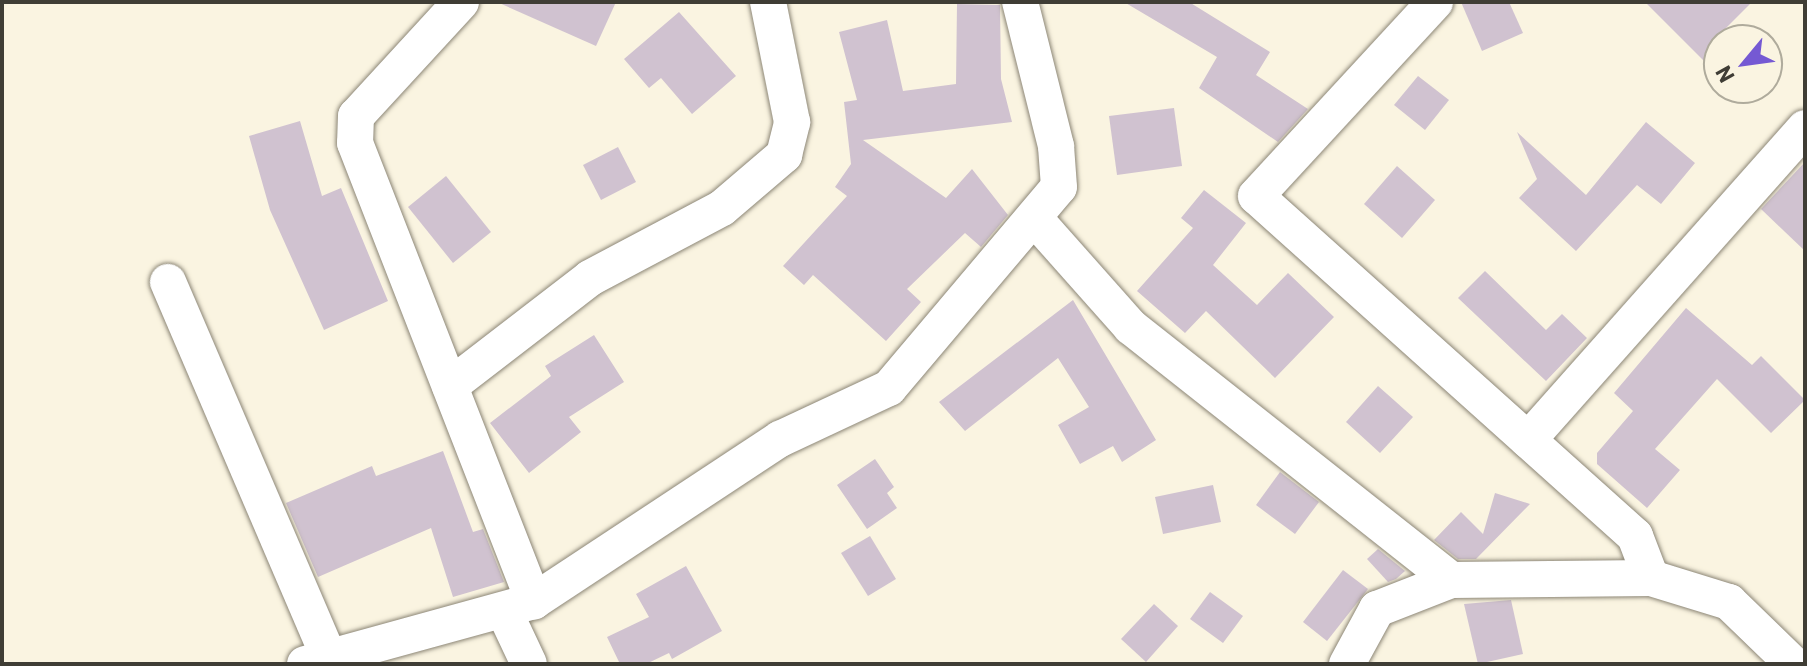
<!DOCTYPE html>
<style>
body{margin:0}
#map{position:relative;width:1807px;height:666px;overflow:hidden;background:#faf4e1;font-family:Barlow,sans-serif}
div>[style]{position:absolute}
.building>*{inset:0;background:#d0c2d0}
.roads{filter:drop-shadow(0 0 2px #8c8676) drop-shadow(0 0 2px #8c8676)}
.street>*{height:36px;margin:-18px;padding:0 18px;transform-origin:18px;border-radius:18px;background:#fff}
span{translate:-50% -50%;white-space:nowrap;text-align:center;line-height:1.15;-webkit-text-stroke:8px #faf4e1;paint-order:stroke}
.frame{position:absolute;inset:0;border:4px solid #3f3d35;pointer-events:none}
.north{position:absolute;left:1703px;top:24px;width:80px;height:80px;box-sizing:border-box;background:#faf4e1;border:2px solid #afab9c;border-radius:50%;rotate:241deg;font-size:22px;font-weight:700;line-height:32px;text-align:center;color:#3f3d35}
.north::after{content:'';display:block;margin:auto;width:28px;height:36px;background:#7559d3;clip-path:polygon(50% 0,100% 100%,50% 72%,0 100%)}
</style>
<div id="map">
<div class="building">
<i style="clip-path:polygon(497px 2px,616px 2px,596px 46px)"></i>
<i style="clip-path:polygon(1124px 2px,1189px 2px,1270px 52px,1256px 75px,1308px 109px,1278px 142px,1199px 88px,1217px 57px)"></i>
<i style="clip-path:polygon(1461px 2px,1509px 2px,1523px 33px,1482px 51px)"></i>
<i style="clip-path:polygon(1645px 2px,1752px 2px,1725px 29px,1738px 40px,1719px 40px,1719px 76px)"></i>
<i style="clip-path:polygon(957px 4px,1000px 5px,1001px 79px,1012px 122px,863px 140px,946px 198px,972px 169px,1008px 215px,981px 247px,965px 233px,907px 289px,921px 302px,886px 341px,813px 275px,804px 285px,783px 266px,847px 196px,835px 187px,851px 164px,844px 102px,857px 100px,839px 32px,887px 20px,903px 91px,956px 84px)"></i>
<i style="clip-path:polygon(679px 12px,736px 76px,692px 114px,661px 78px,649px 88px,624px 59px)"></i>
<i style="clip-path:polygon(1418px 76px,1449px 100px,1425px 130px,1394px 105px)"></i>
<i style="clip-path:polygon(1174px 108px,1182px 166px,1117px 175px,1109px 116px)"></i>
<i style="clip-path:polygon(300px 121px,322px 196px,341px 188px,388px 301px,324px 330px,270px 210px,249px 136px)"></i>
<i style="clip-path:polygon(1646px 122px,1695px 163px,1661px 204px,1637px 185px,1576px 251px,1519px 198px,1537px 179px,1517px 132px,1586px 195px)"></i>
<i style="clip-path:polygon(618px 147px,636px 182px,601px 200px,583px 165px)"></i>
<i style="clip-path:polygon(1805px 162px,1805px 251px,1761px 209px)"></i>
<i style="clip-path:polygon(1397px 166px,1435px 200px,1402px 238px,1364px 204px)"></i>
<i style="clip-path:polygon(446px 176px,491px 232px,453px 263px,408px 207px)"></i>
<i style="clip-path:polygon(1204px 190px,1246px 223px,1213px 265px,1257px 305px,1288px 273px,1334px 317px,1275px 378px,1206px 311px,1185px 333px,1137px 291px,1193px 228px,1181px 218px)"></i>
<i style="clip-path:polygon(1485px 271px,1546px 330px,1562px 314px,1587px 338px,1546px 381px,1458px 298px)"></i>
<i style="clip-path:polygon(1073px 300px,1156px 440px,1122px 462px,1113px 446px,1080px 464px,1058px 425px,1089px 407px,1058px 358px,965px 431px,939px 402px)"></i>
<i style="clip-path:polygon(1686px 308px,1752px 365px,1761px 356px,1805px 400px,1771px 433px,1717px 379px,1655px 449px,1680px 470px,1647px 508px,1597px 464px,1597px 453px,1633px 411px,1614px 393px)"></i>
<i style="clip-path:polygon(594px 335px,624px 382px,569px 417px,581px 432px,529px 473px,490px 423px,551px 376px,545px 366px)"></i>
<i style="clip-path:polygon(1378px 386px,1413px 417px,1380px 453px,1346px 422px)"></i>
<i style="clip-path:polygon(443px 451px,473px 532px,483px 529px,504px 582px,453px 597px,431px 528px,318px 577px,286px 503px,372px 466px,376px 476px)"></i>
<i style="clip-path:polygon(875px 459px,894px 487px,887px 493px,897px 508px,867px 529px,837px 485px)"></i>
<i style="clip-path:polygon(1280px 472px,1319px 502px,1295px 534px,1256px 505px)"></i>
<i style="clip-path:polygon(1213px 485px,1221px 522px,1163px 534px,1155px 497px)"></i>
<i style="clip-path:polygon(1495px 493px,1530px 504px,1476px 559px,1458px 559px,1434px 540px,1461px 512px,1483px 534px)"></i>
<i style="clip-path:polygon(870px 536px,896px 579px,868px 596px,841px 553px)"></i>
<i style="clip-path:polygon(1378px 549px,1405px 571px,1396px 579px,1388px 582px,1367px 559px)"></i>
<i style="clip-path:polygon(686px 566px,722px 631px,672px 659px,669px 653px,646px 664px,620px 664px,607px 637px,649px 617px,636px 594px)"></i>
<i style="clip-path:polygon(1343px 570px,1368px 589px,1327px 641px,1303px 622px)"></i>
<i style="clip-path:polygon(1210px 592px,1243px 616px,1223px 643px,1190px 619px)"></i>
<i style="clip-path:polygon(1511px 600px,1523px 654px,1478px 664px,1464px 604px)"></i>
<i style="clip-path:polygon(1154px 604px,1178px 626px,1146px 662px,1121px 639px)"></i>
</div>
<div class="roads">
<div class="street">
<i style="left:461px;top:2px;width:155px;rotate:132.6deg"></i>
<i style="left:356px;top:116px;width:27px;rotate:92deg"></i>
<i style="left:355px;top:143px;width:492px;rotate:68.7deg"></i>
<i style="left:1035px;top:219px;width:144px;rotate:48.4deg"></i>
<i style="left:1131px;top:327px;width:408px;rotate:38.3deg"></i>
<i style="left:168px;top:282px;width:406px;rotate:66.8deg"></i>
<i style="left:450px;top:386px;width:177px;rotate:-37.6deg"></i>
<i style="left:590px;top:278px;width:149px;rotate:-27.9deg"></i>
<i style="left:722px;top:208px;width:82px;rotate:-40.5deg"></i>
<i style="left:784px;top:155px;width:34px;rotate:-76deg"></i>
<i style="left:792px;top:122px;width:122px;rotate:-101.3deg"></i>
<i style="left:1528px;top:440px;width:417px;rotate:-48.4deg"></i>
<i style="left:1651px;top:578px;width:82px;rotate:17.1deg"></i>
<i style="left:1729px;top:602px;width:89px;rotate:44.1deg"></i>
<i style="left:505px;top:613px;width:56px;rotate:64.8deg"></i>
<i style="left:305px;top:664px;width:238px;rotate:-15.4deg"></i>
<i style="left:534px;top:601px;width:295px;rotate:-33.4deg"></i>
<i style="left:780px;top:439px;width:120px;rotate:-25.1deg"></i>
<i style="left:889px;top:388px;width:263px;rotate:-49.8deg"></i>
<i style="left:1059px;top:187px;width:41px;rotate:-94.2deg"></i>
<i style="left:1056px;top:146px;width:148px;rotate:-104deg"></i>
<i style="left:1347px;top:664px;width:63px;rotate:-61.4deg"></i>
<i style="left:1377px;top:609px;width:79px;rotate:-21.4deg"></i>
<i style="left:1451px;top:580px;width:200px;rotate:-0.6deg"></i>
<i style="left:1651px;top:578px;width:45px;rotate:-110.9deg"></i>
<i style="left:1635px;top:536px;width:509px;rotate:-138.1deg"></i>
<i style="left:1256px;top:196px;width:264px;rotate:-47.3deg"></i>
</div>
</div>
<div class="frame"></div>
<div class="north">N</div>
</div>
